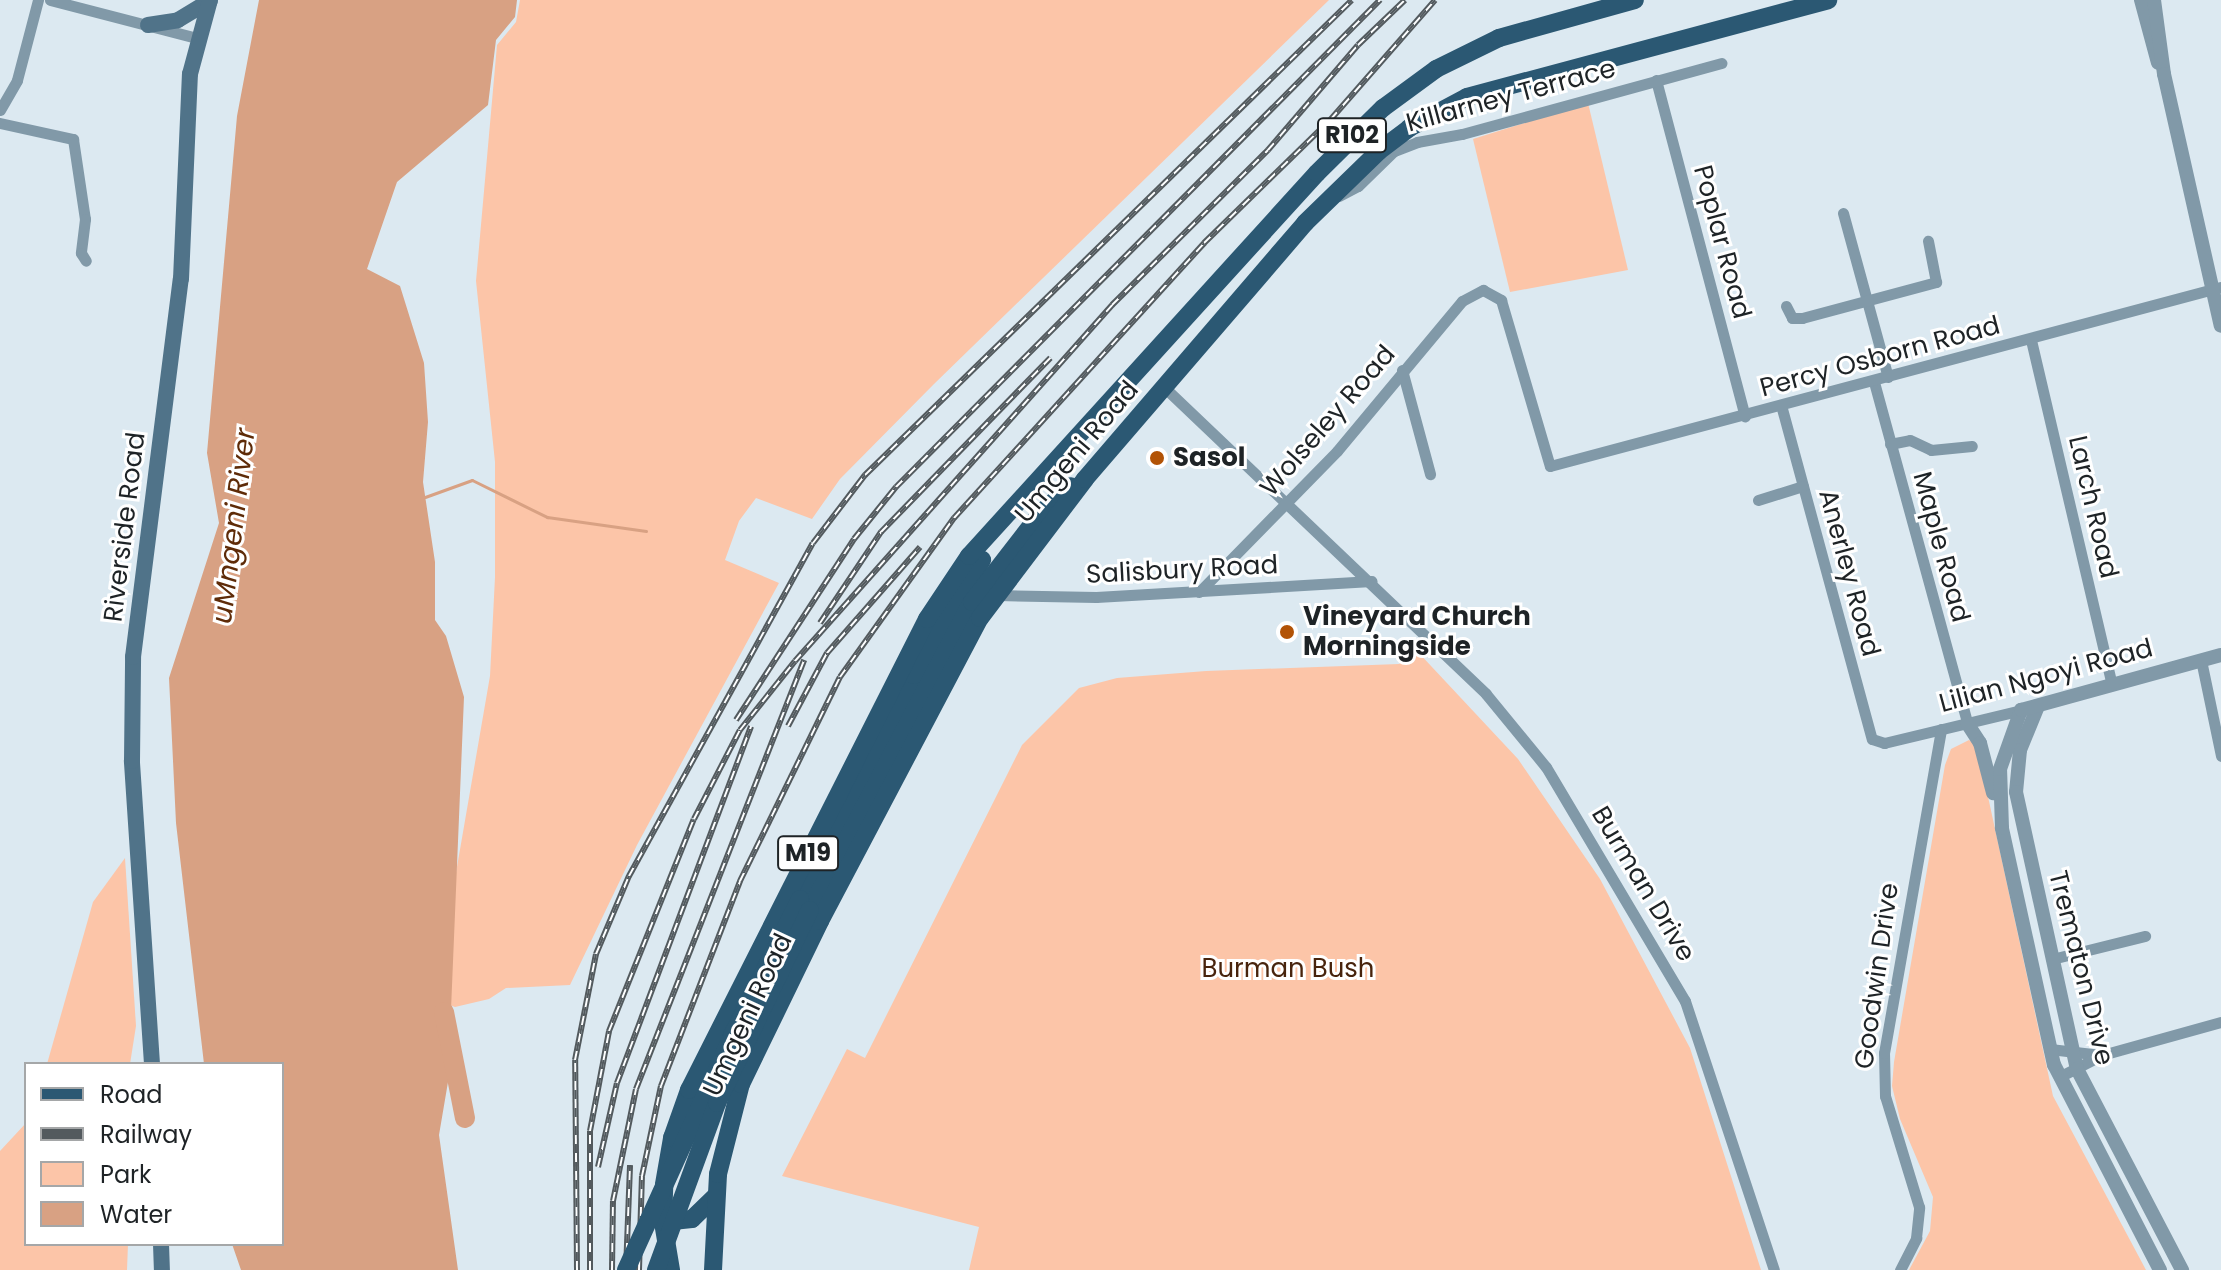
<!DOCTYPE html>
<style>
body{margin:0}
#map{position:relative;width:2221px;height:1270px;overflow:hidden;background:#dce9f1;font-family:Poppins,sans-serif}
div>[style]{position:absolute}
.green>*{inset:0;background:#fcc5a8}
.water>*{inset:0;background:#d8a183}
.stream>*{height:3px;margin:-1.5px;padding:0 1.5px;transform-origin:1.5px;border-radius:1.5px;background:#d8a183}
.river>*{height:20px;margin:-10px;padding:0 10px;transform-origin:10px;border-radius:10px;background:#d8a183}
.minor>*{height:11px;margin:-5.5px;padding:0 5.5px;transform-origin:5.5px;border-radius:5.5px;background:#8199a8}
.tertiary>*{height:14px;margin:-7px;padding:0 7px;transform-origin:7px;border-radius:7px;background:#8199a8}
.secondary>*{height:16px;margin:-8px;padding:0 8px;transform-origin:8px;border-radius:8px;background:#507389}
.primary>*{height:18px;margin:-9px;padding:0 9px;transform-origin:9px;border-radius:9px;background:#2b5873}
.rail>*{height:6px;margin-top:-3px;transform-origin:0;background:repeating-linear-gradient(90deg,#fff 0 9px,#535a5e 0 18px);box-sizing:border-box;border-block:2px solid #535a5e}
.primary-bridge>*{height:18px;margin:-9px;padding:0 9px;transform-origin:9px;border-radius:9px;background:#2b5873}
.dots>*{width:22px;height:22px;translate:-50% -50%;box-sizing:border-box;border:4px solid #fff;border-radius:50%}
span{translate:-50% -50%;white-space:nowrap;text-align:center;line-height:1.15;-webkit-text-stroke:6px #fff;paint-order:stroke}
.shield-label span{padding:2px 6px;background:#fff;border:2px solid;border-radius:6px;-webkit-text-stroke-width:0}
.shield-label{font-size:24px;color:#1e2326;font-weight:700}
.street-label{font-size:26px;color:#1e2326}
.poi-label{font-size:26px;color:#1e2326;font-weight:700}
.left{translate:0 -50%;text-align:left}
.park-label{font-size:26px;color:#48240d}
.water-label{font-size:28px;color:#5e2b08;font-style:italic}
.legend{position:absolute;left:24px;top:1062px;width:260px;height:184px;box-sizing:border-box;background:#fff;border:2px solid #a5a7a8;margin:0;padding:10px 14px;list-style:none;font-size:24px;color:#1e2326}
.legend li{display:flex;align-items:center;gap:16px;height:40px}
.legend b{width:40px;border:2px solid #a5a7a8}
</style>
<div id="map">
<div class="green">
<i style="clip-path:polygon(520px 0,1329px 0,934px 384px,840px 479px,812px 519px,756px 498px,739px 521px,725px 560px,779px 583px,637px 845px,570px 985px,506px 988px,489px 999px,455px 1007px,447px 1004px,444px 942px,490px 676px,495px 577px,495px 462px,476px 281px,497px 45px,516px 22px)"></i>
<i style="clip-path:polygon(1588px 103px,1628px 270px,1510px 292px,1473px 139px)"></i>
<i style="clip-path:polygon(1417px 651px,1518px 759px,1600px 879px,1690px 1048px,1761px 1270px,969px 1270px,979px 1227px,782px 1176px,847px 1049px,865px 1058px,1022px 745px,1079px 688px,1117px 678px,1206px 671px,1399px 664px)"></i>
<i style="clip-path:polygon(1969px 740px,1977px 746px,2053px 1096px,2146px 1270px,1909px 1270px,1930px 1231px,1933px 1197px,1900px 1119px,1892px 1086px,1894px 1062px,1945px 765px,1951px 749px)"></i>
<i style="clip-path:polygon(125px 858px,136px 1026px,130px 1064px,47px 1064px,93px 902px)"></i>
<i style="clip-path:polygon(26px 1123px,26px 1244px,128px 1244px,127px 1270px,0 1270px,0 1151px)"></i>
</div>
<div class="water">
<i style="clip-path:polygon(259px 0,517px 0,515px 17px,496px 40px,488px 105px,397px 182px,367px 269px,400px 286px,424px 363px,428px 422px,423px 482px,435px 562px,435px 620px,446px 636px,464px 697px,448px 1082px,439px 1135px,458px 1270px,241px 1270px,232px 1244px,282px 1244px,282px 1064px,204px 1064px,176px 823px,169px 678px,219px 523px,207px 453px,237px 116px)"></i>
</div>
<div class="stream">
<i style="left:425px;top:497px;width:50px;rotate:-19.9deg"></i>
<i style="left:472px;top:480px;width:84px;rotate:26.3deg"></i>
<i style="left:547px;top:517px;width:100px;rotate:8deg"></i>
</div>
<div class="river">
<i style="left:444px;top:1012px;width:108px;rotate:78.8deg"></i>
</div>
<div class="minor">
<i style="left:50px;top:0;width:152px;rotate:14.5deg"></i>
<i style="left:1656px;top:80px;width:348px;rotate:75.2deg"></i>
<i style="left:0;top:110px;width:34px;rotate:-60deg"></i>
<i style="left:17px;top:80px;width:83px;rotate:-75.3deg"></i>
<i style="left:0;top:123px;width:75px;rotate:12.4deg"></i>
<i style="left:73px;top:139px;width:81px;rotate:81.5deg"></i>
<i style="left:85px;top:219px;width:34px;rotate:97deg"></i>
<i style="left:81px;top:253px;width:9px;rotate:58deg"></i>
<i style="left:1339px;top:196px;width:21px;rotate:-28deg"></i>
<i style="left:1358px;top:186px;width:50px;rotate:-44.2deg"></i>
<i style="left:1394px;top:151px;width:25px;rotate:-21deg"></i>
<i style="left:1417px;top:142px;width:46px;rotate:-10.1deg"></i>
<i style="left:1462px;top:134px;width:269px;rotate:-15.3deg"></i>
<i style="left:1843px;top:213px;width:170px;rotate:74.7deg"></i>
<i style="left:1786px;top:306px;width:13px;rotate:63deg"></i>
<i style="left:1792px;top:318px;width:10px"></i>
<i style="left:1802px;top:318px;width:139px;rotate:-15deg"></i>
<i style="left:1936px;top:282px;width:42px;rotate:-101deg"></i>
<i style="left:2031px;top:340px;width:353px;rotate:76.8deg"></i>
<i style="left:1402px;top:370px;width:108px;rotate:74.9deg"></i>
<i style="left:1874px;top:382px;width:353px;rotate:74.7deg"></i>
<i style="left:1165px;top:388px;width:443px;rotate:43.6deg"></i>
<i style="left:1486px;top:694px;width:94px;rotate:50.6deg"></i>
<i style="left:1546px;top:767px;width:272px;rotate:59.3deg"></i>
<i style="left:1685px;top:1001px;width:283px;rotate:71.7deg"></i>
<i style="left:1781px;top:405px;width:346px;rotate:74.8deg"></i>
<i style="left:1872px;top:739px;width:13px;rotate:18deg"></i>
<i style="left:1884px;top:743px;width:141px;rotate:-13.5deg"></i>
<i style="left:1890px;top:444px;width:20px;rotate:-11deg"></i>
<i style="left:1910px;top:440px;width:23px;rotate:25deg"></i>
<i style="left:1931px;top:450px;width:41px;rotate:-5.6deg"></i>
<i style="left:1758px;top:500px;width:47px;rotate:-17.3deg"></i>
<i style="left:1199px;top:592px;width:197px;rotate:-45.6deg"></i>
<i style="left:1337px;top:451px;width:195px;rotate:-50.2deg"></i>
<i style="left:1462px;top:301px;width:24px;rotate:-28deg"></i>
<i style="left:1483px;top:290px;width:21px;rotate:29deg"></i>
<i style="left:1501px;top:300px;width:173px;rotate:73.6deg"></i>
<i style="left:1550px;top:466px;width:694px;rotate:-14.94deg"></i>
<i style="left:997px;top:595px;width:99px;rotate:1.2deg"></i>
<i style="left:1096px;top:597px;width:276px;rotate:-3.3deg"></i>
<i style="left:2201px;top:660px;width:98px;rotate:78.2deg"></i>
<i style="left:2052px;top:959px;width:96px;rotate:-13.9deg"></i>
<i style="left:2050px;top:1049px;width:51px;rotate:6.7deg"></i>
<i style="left:2059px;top:1077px;width:48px;rotate:-27.1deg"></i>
<i style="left:2102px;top:1055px;width:123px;rotate:-15.5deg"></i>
<i style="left:1900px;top:1270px;width:36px;rotate:-63deg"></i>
<i style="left:1916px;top:1238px;width:31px;rotate:-84deg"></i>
<i style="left:1919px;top:1207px;width:116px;rotate:-107deg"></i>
<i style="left:1885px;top:1096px;width:43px;rotate:-91.3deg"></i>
<i style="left:1884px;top:1053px;width:329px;rotate:-80deg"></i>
</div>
<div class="tertiary">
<i style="left:2141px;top:0;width:65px;rotate:74.9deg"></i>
<i style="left:2154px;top:0;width:75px;rotate:82.3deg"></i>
<i style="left:2164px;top:74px;width:258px;rotate:77.3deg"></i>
<i style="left:2038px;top:706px;width:48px;rotate:112.2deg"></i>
<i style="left:2020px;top:750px;width:42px;rotate:95.4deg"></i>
<i style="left:2016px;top:792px;width:284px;rotate:77.6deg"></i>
<i style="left:2077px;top:1069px;width:227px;rotate:62.4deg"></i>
<i style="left:1967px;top:723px;width:24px;rotate:57deg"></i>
<i style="left:1980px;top:743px;width:52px;rotate:75.4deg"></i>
<i style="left:2160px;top:1270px;width:231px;rotate:-117.3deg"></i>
<i style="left:2054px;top:1065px;width:243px;rotate:-102.4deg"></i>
<i style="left:2002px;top:828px;width:59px;rotate:-91.9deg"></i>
<i style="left:2000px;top:769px;width:63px;rotate:-70.4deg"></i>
<i style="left:2021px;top:710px;width:207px;rotate:-15.4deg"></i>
</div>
<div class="secondary">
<i style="left:148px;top:25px;width:30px;rotate:-9deg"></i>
<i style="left:178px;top:20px;width:37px;rotate:-31deg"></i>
<i style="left:152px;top:1064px;width:304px;rotate:-93.8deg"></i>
<i style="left:132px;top:761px;width:104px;rotate:-89.4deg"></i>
<i style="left:133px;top:657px;width:381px;rotate:-82.8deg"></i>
<i style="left:181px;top:279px;width:205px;rotate:-87.5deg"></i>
<i style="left:190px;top:74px;width:77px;rotate:-74.9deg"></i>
<i style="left:161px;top:1244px;width:26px;rotate:88deg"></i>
</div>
<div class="primary">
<i style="left:800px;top:899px;width:251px;rotate:-63deg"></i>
<i style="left:914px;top:675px;width:134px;rotate:-59.4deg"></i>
<i style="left:810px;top:910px;width:348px;rotate:-62.3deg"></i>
<i style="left:972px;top:602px;width:113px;rotate:-52.2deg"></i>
<i style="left:1041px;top:513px;width:40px;rotate:-42deg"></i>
<i style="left:663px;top:1222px;width:29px;rotate:-6deg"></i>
<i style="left:692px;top:1219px;width:32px;rotate:-44deg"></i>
<i style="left:671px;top:1270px;width:49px;rotate:-99.5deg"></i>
<i style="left:663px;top:1222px;width:38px;rotate:-88deg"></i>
<i style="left:664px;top:1184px;width:47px;rotate:-80.1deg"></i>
<i style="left:672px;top:1138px;width:51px;rotate:-70.5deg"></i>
<i style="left:689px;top:1090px;width:528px;rotate:-63.19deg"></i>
<i style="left:927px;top:619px;width:76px;rotate:-56.3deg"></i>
<i style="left:969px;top:556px;width:517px;rotate:-47.74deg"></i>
<i style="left:1317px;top:173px;width:93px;rotate:-44.6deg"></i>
<i style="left:1383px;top:108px;width:66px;rotate:-36.3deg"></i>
<i style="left:1436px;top:69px;width:70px;rotate:-26.2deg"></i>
<i style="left:1499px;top:38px;width:141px;rotate:-15.6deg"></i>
<i style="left:713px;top:1270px;width:96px;rotate:-87deg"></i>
<i style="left:718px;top:1174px;width:93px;rotate:-75.7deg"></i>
<i style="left:741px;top:1084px;width:181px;rotate:-64.1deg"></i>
<i style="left:820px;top:921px;width:343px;rotate:-62.2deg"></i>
<i style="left:980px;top:618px;width:174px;rotate:-52.9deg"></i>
<i style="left:1085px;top:479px;width:338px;rotate:-49.3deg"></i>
<i style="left:1305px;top:223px;width:103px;rotate:-44.2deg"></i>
<i style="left:1379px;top:151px;width:38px;rotate:-37deg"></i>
<i style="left:1409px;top:128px;width:66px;rotate:-28.1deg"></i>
<i style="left:1467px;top:97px;width:374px;rotate:-15deg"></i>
</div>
<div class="rail">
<i style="left:820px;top:623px;width:110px;rotate:-56.2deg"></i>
<i style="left:881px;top:532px;width:243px;rotate:-45.8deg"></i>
<i style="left:736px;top:720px;width:216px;rotate:-56.9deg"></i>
<i style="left:854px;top:539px;width:67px;rotate:-51.1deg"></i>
<i style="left:896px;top:487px;width:687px;rotate:-45.18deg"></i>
<i style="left:788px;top:726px;width:83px;rotate:-61.9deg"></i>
<i style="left:827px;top:653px;width:141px;rotate:-48.7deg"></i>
<i style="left:598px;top:1167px;width:86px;rotate:-77.3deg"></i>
<i style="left:617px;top:1083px;width:381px;rotate:-69.4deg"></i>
<i style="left:577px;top:1270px;width:210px;rotate:-90.5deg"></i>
<i style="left:575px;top:1060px;width:108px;rotate:-78.8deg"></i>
<i style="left:596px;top:954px;width:85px;rotate:-67.1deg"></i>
<i style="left:629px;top:876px;width:380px;rotate:-61.1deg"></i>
<i style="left:813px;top:543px;width:86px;rotate:-52.6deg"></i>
<i style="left:865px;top:475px;width:680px;rotate:-44.29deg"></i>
<i style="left:590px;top:1270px;width:139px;rotate:-90deg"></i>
<i style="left:590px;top:1131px;width:102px;rotate:-79.2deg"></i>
<i style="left:609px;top:1031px;width:228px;rotate:-68.2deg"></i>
<i style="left:694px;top:819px;width:100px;rotate:-62.7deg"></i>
<i style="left:740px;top:730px;width:88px;rotate:-51.4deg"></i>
<i style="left:795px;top:661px;width:477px;rotate:-48.3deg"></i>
<i style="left:1112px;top:305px;width:220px;rotate:-44.8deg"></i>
<i style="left:1268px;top:150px;width:138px;rotate:-49.4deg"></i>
<i style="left:1358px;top:45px;width:65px;rotate:-43.8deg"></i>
<i style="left:612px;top:1270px;width:69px;rotate:-89.2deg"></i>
<i style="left:613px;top:1201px;width:114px;rotate:-78.4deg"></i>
<i style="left:636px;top:1089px;width:461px;rotate:-68.6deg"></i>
<i style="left:626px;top:1270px;width:105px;rotate:-87.8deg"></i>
<i style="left:639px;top:1270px;width:94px;rotate:-88.2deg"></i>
<i style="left:642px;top:1176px;width:92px;rotate:-78.1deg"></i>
<i style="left:661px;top:1086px;width:220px;rotate:-68.9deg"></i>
<i style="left:740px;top:881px;width:227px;rotate:-63.9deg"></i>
<i style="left:840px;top:677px;width:196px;rotate:-54.4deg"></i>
<i style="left:954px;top:518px;width:372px;rotate:-47.7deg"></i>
<i style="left:1204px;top:243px;width:177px;rotate:-44.3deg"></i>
<i style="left:1331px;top:119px;width:158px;rotate:-48.8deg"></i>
</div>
<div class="primary-bridge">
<i style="left:626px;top:1270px;width:257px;rotate:-65.6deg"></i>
<i style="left:732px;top:1036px;width:153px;rotate:-63.6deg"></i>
<i style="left:656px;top:1270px;width:178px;rotate:-69.9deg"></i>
<i style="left:717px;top:1103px;width:214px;rotate:-64.3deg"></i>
</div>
<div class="dots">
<i style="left:1157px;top:458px;background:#b25306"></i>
<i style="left:1287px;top:632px;background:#b25306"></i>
</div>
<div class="shield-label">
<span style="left:1352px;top:135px">R102</span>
<span style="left:808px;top:853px">M19</span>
</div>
<div class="street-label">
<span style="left:1511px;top:96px;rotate:-15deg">Killarney Terrace</span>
<span style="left:1722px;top:242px;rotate:75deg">Poplar Road</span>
<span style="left:1880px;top:357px;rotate:-15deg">Percy Osborn Road</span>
<span style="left:1328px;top:421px;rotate:-49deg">Wolseley Road</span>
<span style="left:1077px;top:452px;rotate:-50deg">Umgeni Road</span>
<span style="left:2093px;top:507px;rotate:77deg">Larch Road</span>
<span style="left:125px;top:527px;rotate:-83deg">Riverside Road</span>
<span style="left:1941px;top:547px;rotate:75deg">Maple Road</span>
<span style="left:1182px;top:570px;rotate:-3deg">Salisbury Road</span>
<span style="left:1849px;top:573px;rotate:75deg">Anerley Road</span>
<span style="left:2046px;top:676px;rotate:-15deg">Lilian Ngoyi Road</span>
<span style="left:1643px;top:884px;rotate:59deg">Burman Drive</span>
<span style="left:2081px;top:968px;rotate:76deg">Trematon Drive</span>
<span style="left:1877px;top:976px;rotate:-82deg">Goodwin Drive</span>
<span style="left:748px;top:1015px;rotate:-65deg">Umgeni Road</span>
</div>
<div class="poi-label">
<span class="left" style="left:1173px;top:458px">Sasol</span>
<span class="left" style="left:1303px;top:632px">Vineyard Church<br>Morningside</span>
</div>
<div class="park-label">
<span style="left:1288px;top:969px">Burman Bush</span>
</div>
<div class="water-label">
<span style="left:234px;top:526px;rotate:-83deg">uMngeni River</span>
</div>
<ul class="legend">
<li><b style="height:10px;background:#2b5873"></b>Road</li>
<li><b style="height:10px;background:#535a5e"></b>Railway</li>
<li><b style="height:22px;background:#fcc5a8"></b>Park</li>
<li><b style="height:22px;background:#d8a183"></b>Water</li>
</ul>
</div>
